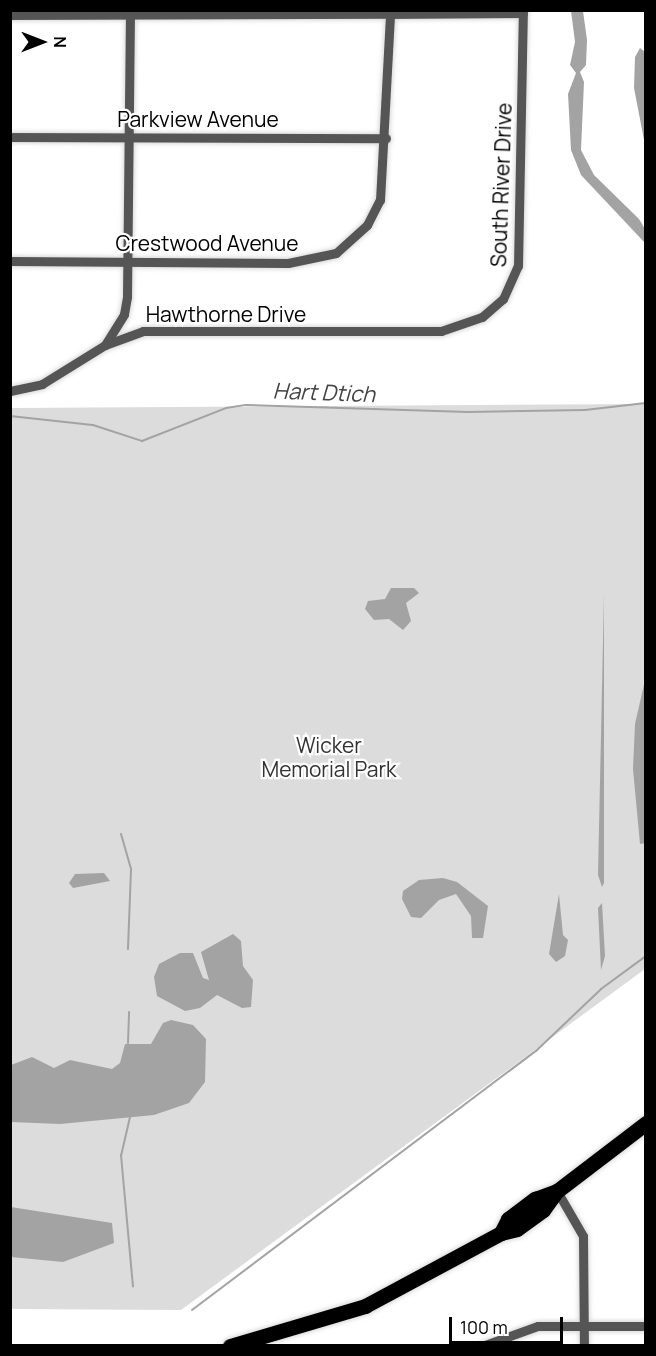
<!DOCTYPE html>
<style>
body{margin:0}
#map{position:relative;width:656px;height:1356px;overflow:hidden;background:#fff;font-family:Manrope,sans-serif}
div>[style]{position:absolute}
.green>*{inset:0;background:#dcdcdc}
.water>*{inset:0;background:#a3a3a3}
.stream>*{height:2px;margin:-1px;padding:0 1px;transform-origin:1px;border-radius:1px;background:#a3a3a3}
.roads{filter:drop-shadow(0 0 2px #dbdbdb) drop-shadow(0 0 2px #dbdbdb)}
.minor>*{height:9px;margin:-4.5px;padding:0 4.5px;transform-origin:4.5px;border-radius:4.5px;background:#555}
.trunk>*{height:15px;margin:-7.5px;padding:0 7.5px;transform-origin:7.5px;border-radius:7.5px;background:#000}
span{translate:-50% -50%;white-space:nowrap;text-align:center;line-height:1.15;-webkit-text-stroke:4.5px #fff;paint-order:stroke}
.street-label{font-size:21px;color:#000}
.park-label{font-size:21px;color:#333}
.water-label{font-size:22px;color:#444;font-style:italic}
.frame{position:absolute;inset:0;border:12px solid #000;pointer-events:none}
.north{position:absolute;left:12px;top:12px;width:60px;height:60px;-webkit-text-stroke:4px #fff;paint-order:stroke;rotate:90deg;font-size:16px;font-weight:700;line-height:24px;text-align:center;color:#000}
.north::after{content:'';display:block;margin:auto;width:21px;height:27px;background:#000;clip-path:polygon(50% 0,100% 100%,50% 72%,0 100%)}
.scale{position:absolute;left:449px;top:1317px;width:114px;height:27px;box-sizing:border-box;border:3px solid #000;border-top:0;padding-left:8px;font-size:18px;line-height:21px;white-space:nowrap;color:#000;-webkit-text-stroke:4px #fff;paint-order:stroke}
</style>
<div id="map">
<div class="green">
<i style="clip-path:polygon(645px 404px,645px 969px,181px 1310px,11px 1309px,10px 408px)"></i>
</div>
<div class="water">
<i style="clip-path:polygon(571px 11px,583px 11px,587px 40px,586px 65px,580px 72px,584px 82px,581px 150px,594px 175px,639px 219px,645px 229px,645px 243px,581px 175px,571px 150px,568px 94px,576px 73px,570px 65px,575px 42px)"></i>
<i style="clip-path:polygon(640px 48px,645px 52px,645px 145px,634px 88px,635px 57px)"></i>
<i style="clip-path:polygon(391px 588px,414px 588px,419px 593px,406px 603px,411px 621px,403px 630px,389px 619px,374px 620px,365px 609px,368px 601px,385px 599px)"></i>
<i style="clip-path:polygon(604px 595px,604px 883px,602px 887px,598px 875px)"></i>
<i style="clip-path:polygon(645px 680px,646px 843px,640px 844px,633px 769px,635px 724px)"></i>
<i style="clip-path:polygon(104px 873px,110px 881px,73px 888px,69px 883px,75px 874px)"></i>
<i style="clip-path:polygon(443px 878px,457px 882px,488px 906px,483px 938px,472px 938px,471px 916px,456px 894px,439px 900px,421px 918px,411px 917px,402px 899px,403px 891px,419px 880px)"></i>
<i style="clip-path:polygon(559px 894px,563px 935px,568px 940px,565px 956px,556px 962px,549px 954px)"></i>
<i style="clip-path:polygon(602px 903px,605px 956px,601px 970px,598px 908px)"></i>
<i style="clip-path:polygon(233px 934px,241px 941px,243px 966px,253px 980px,251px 1007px,242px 1008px,217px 995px,200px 1008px,185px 1011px,157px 996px,154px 977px,159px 964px,180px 953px,193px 953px,203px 978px,209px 980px,201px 952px)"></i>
<i style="clip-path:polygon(171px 1020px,193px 1025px,206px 1039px,205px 1082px,189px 1103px,154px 1115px,60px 1124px,11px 1122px,11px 1065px,32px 1057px,54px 1068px,70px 1060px,112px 1069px,120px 1063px,125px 1044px,151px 1044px,163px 1023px)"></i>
<i style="clip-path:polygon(11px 1207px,112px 1223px,114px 1243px,63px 1262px,11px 1257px)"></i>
</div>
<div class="stream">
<i style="left:10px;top:416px;width:83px;rotate:6.2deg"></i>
<i style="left:93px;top:425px;width:52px;rotate:18.1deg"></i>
<i style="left:142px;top:441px;width:90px;rotate:-21.4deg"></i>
<i style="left:226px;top:408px;width:20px;rotate:-9deg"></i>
<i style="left:246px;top:405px;width:222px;rotate:1.8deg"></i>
<i style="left:468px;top:412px;width:117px;rotate:-1deg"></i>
<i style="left:585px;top:410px;width:61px;rotate:-6.5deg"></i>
<i style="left:121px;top:834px;width:37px;rotate:74deg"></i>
<i style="left:131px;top:870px;width:79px;rotate:92.2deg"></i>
<i style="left:128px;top:1043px;width:31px;rotate:-88deg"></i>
<i style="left:130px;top:1117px;width:39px;rotate:103deg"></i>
<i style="left:121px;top:1155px;width:132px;rotate:84.8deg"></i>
<i style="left:192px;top:1310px;width:431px;rotate:-37deg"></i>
<i style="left:536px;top:1051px;width:90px;rotate:-43.6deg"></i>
<i style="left:601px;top:989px;width:56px;rotate:-36.3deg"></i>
</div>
<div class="roads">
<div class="minor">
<i style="left:10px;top:15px;width:380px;rotate:-0.2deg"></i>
<i style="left:10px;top:137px;width:376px;rotate:0.2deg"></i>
<i style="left:10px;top:261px;width:278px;rotate:0.4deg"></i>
<i style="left:288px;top:263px;width:49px;rotate:-11.8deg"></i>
<i style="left:336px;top:253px;width:42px;rotate:-42.1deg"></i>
<i style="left:367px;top:225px;width:28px;rotate:-63deg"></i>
<i style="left:380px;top:200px;width:186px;rotate:-86.9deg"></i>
<i style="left:390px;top:14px;width:133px;rotate:-0.4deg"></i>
<i style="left:105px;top:345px;width:36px;rotate:-58deg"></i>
<i style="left:124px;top:314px;width:17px;rotate:-80deg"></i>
<i style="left:127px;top:297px;width:287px;rotate:-89.4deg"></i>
<i style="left:10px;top:391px;width:33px;rotate:-12deg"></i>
<i style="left:42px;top:384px;width:74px;rotate:-31.8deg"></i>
<i style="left:105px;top:345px;width:40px;rotate:-20.2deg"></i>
<i style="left:143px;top:331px;width:298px"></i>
<i style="left:441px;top:331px;width:43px;rotate:-18.9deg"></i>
<i style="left:482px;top:317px;width:28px;rotate:-41deg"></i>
<i style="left:503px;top:299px;width:36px;rotate:-66deg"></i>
<i style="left:518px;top:266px;width:256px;rotate:-88.9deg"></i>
<i style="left:557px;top:1191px;width:52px;rotate:60deg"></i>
<i style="left:583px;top:1236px;width:110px;rotate:89.5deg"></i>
<i style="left:482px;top:1346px;width:59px;rotate:-19.7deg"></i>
<i style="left:538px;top:1326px;width:108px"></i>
</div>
<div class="trunk">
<i style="left:501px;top:1233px;width:16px;rotate:-63deg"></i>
<i style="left:508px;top:1219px;width:34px;rotate:-37deg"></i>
<i style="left:535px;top:1199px;width:23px;rotate:-20deg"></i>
<i style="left:230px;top:1346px;width:141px;rotate:-16.5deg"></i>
<i style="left:365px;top:1306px;width:154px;rotate:-28.2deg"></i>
<i style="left:501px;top:1233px;width:16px;rotate:-14deg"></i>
<i style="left:517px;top:1229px;width:32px;rotate:-36deg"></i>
<i style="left:543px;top:1210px;width:24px;rotate:-54deg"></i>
<i style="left:557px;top:1191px;width:112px;rotate:-37.4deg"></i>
</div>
</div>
<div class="street-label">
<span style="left:198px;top:119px">Parkview Avenue</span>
<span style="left:501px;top:185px;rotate:-88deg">South River Drive</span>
<span style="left:207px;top:243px">Crestwood Avenue</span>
<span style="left:226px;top:314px">Hawthorne Drive</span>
</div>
<div class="park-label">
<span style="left:329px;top:757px">Wicker<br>Memorial Park</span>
</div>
<div class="water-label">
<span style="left:324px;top:393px;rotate:2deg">Hart Dtich</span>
</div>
<div class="frame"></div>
<div class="north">N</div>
<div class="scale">100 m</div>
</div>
